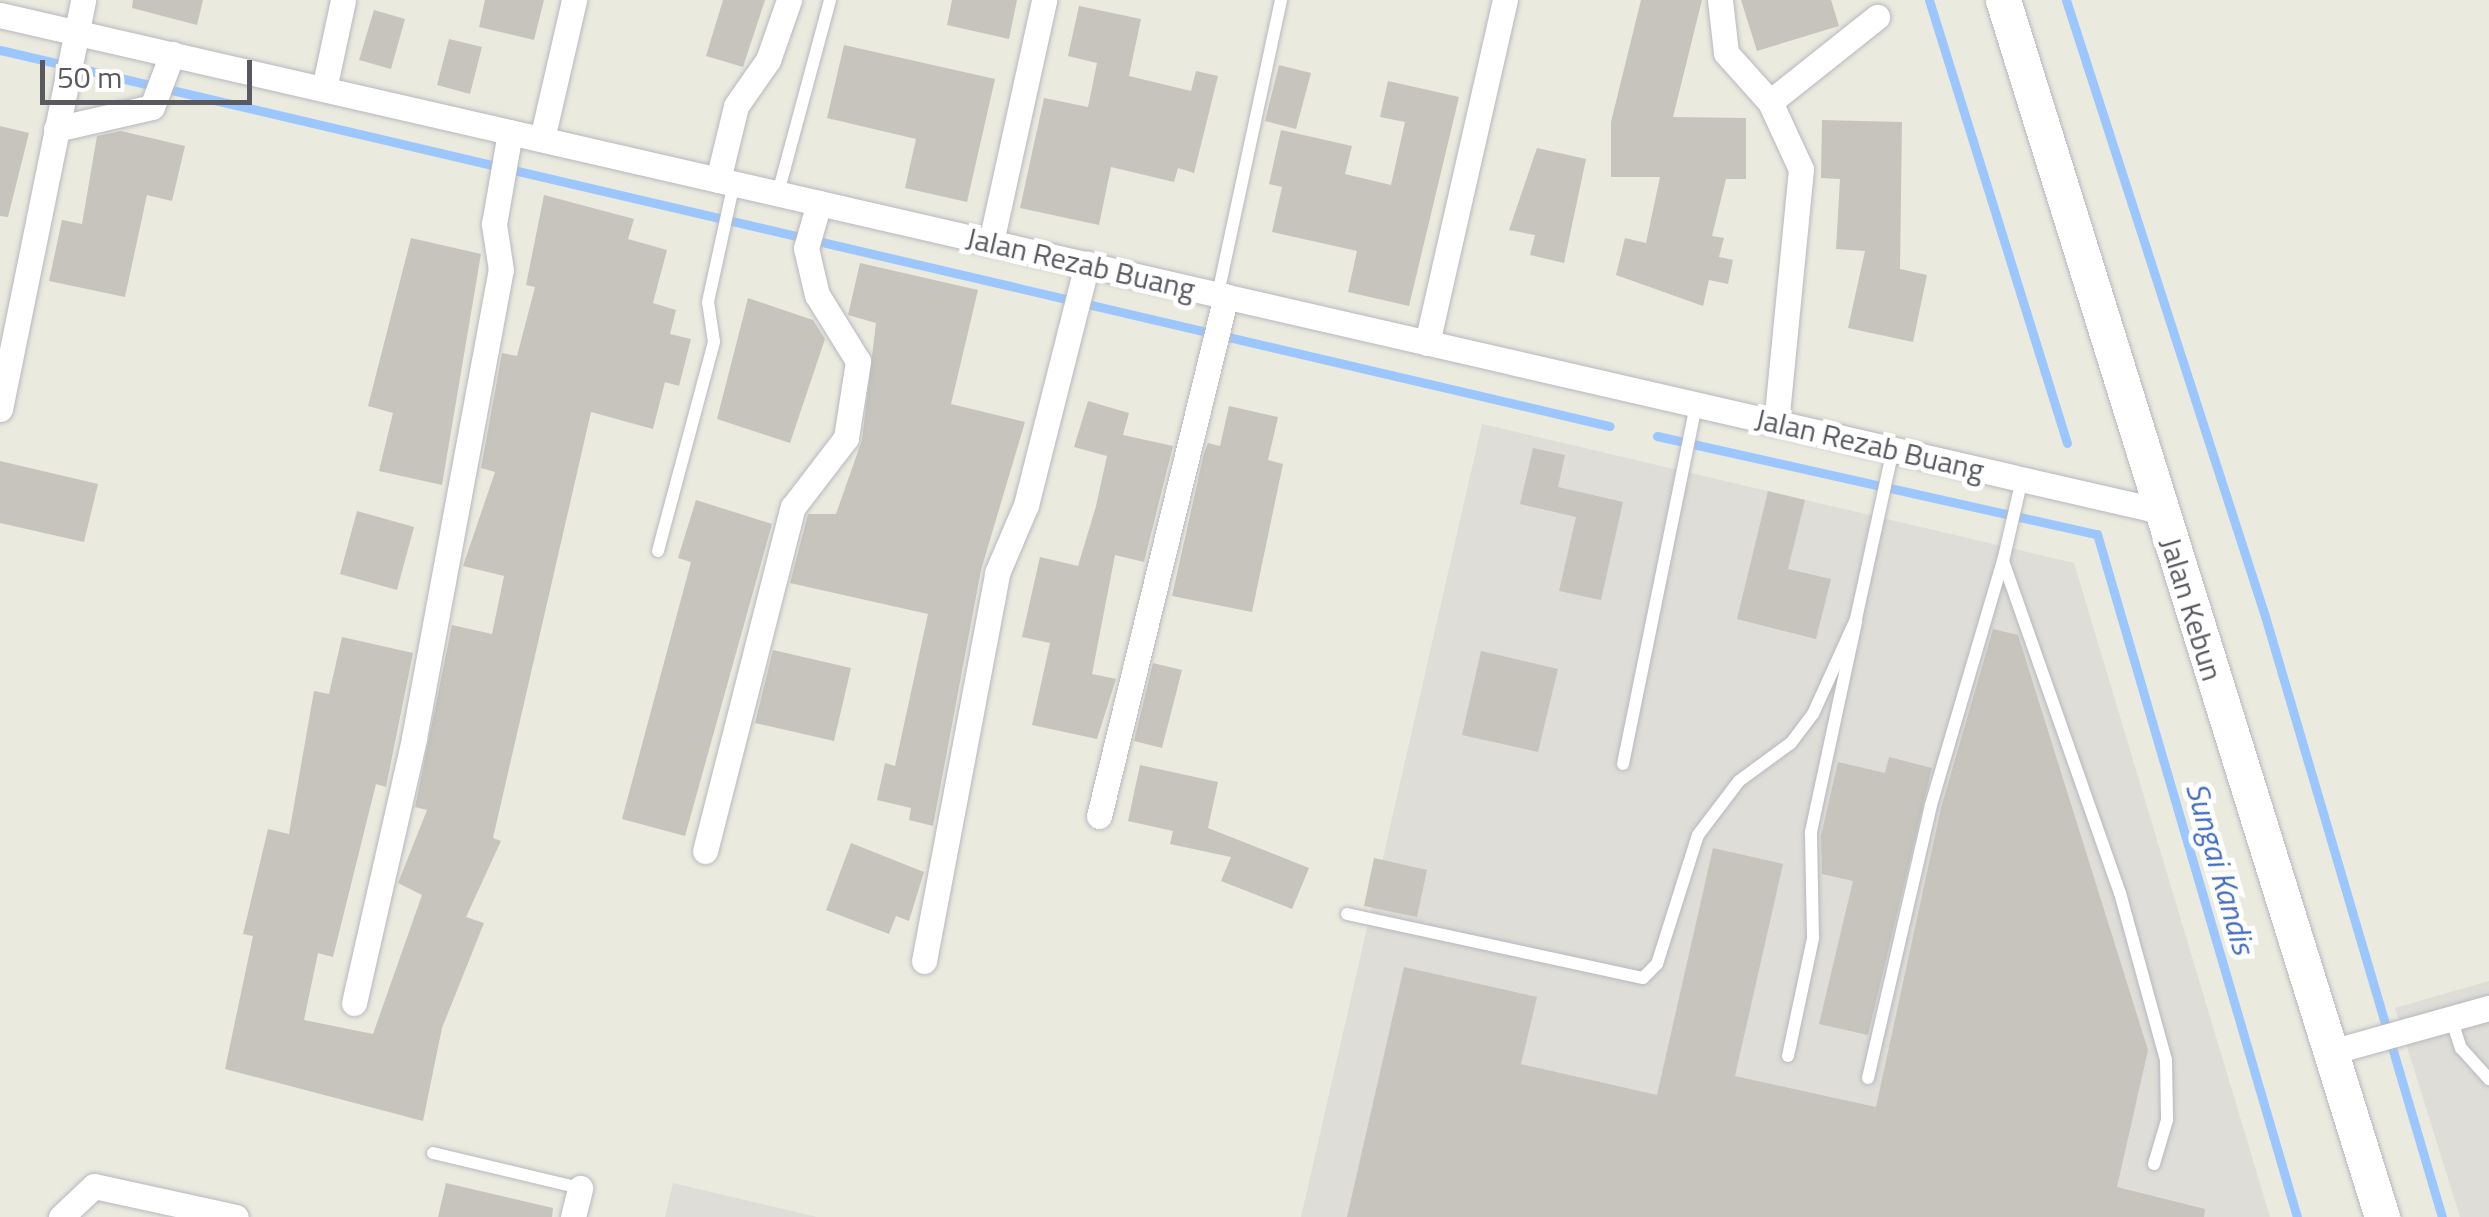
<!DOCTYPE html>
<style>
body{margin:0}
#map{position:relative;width:2489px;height:1217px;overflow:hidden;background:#ebeadf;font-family:"Titillium Web",sans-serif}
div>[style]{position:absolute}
.industrial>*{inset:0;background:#deddd7}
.stream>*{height:9px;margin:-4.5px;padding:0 4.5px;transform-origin:4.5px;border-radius:4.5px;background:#9cc6fe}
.building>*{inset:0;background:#c6c4bc}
.roads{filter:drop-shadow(0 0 2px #b7b8be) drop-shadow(0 0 2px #b7b8be)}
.service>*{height:12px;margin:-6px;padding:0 6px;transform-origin:6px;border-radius:6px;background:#fff}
.minor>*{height:25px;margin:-12.5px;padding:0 12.5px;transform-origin:12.5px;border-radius:12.5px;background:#fff}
.secondary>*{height:35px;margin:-17.5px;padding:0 17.5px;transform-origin:17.5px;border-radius:17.5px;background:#fff}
span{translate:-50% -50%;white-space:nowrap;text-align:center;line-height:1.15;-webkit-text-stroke:10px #fff;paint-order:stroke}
.street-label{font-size:30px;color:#585a60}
.water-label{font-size:32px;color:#406cc0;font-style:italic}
.scale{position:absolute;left:40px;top:60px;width:212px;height:45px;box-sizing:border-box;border:5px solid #585a60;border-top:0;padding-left:12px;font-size:30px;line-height:35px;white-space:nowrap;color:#585a60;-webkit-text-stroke:8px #fff;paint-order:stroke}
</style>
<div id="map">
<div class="industrial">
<i style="clip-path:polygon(1482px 424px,2074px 563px,2270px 1217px,1301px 1217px)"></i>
<i style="clip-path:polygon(2489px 981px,2489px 1217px,2460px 1217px,2395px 1008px)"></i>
<i style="clip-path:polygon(673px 1183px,817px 1217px,665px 1217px)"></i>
</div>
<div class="stream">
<i style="left:1929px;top:0;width:464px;rotate:72.7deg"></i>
<i style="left:2066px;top:0;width:647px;rotate:72.1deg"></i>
<i style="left:2265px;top:616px;width:627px;rotate:73.59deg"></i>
<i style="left:0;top:50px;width:1653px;rotate:13.15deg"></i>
<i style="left:1657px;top:436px;width:451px;rotate:12.6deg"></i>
<i style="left:2097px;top:534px;width:712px;rotate:73.68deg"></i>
</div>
<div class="building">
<i style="clip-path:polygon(133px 0,203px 0,197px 25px,132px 8px)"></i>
<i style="clip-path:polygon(485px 0,544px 0,534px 40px,479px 27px)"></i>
<i style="clip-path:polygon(723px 0,765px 0,743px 67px,706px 56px)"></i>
<i style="clip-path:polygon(952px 0,1017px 0,1009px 39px,947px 25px)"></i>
<i style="clip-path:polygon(1641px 0,1702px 0,1673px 117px,1746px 118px,1746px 179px,1726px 179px,1712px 236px,1724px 238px,1719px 257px,1733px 260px,1728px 284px,1709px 280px,1703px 306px,1616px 275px,1625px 238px,1646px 243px,1660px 177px,1611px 177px,1611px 122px)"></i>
<i style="clip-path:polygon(1741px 0,1831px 0,1839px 26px,1757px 51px)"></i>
<i style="clip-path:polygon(1079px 6px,1141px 19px,1129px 76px,1191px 91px,1196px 71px,1218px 76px,1194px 173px,1178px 168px,1174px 182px,1111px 167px,1099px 225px,1020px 208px,1044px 98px,1088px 107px,1097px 63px,1068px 56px)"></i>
<i style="clip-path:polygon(374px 10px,405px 19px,391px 69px,359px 60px)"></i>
<i style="clip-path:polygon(449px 39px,482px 47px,470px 94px,437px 85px)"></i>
<i style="clip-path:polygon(844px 45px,995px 79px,967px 202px,905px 188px,916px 139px,827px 118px)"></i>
<i style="clip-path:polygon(1279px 65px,1311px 73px,1296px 129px,1265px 121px)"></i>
<i style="clip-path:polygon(1388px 81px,1459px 97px,1409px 306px,1348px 292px,1357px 251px,1272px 232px,1282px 187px,1269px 184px,1281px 130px,1352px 146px,1345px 174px,1391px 185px,1405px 122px,1380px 117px)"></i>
<i style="clip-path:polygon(1822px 120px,1902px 122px,1900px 269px,1927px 275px,1913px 342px,1848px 328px,1865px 251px,1836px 249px,1840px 179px,1821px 178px)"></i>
<i style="clip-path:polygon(0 126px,29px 133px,8px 217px,0 216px)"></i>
<i style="clip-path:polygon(121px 131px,185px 146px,172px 201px,147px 195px,125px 297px,49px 281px,62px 220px,82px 224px,97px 136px)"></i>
<i style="clip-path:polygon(1537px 148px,1586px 159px,1564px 263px,1530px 255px,1535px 235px,1509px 230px)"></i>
<i style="clip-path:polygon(544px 195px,634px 219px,628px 239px,667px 250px,653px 303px,676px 310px,670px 334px,691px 339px,679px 386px,665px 382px,653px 429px,591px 412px,493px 838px,501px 841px,466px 917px,484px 923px,442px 1028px,423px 1121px,225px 1069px,253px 936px,243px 934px,268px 829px,289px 834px,314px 691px,329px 694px,342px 637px,413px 653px,386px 787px,376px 784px,333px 957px,318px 953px,304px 1020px,373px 1034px,422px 895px,398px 883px,427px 810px,415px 807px,452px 625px,492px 634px,504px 576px,463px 566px,495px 472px,481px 468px,502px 353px,517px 356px,535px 287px,526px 285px)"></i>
<i style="clip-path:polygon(411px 238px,481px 254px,442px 485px,379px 471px,393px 413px,368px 406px)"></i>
<i style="clip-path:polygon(860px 263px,978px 290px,951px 404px,1025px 422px,981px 570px,933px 826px,909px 820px,911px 808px,877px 800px,885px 763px,895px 766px,928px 614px,790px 583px,808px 514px,836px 514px,862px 440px,876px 323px,848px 315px)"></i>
<i style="clip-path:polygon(748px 298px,813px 320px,825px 339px,790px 443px,717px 419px)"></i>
<i style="clip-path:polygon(1088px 401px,1129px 413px,1123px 435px,1173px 446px,1144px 562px,1115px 555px,1092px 674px,1116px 679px,1097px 739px,1032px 725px,1050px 643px,1022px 637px,1040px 557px,1078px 566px,1096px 506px,1107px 456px,1074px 447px)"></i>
<i style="clip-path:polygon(1229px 406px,1278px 417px,1268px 460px,1283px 464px,1252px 612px,1172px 596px,1204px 453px,1208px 443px,1220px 446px)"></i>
<i style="clip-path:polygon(1533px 448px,1565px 455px,1558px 487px,1623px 502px,1601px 600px,1559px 591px,1576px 517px,1520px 504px)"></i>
<i style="clip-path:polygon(0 461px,98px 484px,84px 542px,0 523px)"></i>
<i style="clip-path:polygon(1768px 491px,1805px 500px,1788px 569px,1831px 579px,1816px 639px,1737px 619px)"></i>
<i style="clip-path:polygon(696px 500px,772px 524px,685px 836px,622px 819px,691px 562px,678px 558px)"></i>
<i style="clip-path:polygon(357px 511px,414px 527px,397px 590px,340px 574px)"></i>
<i style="clip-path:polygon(1993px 629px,2018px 635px,2148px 1050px,2117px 1187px,2205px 1209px,2204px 1217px,1347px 1217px,1404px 967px,1537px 997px,1521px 1064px,1657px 1095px,1713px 848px,1783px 864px,1735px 1076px,1876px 1107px,1941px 808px)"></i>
<i style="clip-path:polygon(773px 650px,851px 668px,834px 741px,755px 723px)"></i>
<i style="clip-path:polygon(1481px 651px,1558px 669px,1538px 752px,1462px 735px)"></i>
<i style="clip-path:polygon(1153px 663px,1182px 670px,1162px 748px,1134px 741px)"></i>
<i style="clip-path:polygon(1889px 757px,1932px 768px,1868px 1035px,1819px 1024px,1853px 881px,1822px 874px,1821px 836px,1838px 762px,1885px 773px)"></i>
<i style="clip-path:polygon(1140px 765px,1218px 782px,1208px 828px,1309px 868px,1292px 909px,1221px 881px,1231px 857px,1170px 844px,1173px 831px,1128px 821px)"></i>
<i style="clip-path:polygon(851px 843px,924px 872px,909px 921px,896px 916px,889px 934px,826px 910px)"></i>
<i style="clip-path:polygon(1374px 858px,1427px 870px,1417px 917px,1364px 906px)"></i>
<i style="clip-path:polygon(446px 1183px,553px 1208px,552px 1217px,438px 1217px)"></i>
</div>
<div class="roads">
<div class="service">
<i style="left:778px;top:193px;width:200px;rotate:-74.9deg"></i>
<i style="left:1218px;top:294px;width:301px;rotate:-77.9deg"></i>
<i style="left:2022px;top:479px;width:84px;rotate:103deg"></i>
<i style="left:2003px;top:561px;width:352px;rotate:70.6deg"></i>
<i style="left:2120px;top:893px;width:173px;rotate:74.6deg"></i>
<i style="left:2166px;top:1060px;width:60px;rotate:89deg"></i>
<i style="left:2167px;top:1120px;width:46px;rotate:106.5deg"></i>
<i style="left:658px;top:551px;width:216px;rotate:-75deg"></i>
<i style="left:714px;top:342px;width:40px;rotate:-98.5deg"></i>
<i style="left:708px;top:302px;width:122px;rotate:-77.7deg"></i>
<i style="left:1623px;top:764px;width:367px;rotate:-78.5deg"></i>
<i style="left:1347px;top:914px;width:303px;rotate:12.2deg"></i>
<i style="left:1643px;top:978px;width:20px;rotate:-45deg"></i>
<i style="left:1657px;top:964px;width:135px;rotate:-72.4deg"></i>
<i style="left:1698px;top:835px;width:68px;rotate:-52.8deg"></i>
<i style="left:1739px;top:781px;width:64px;rotate:-36.2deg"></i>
<i style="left:1791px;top:743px;width:36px;rotate:-53deg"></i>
<i style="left:1813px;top:714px;width:104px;rotate:-65.6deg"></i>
<i style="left:1856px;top:619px;width:174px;rotate:-77.7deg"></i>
<i style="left:2451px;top:1018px;width:32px;rotate:72deg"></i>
<i style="left:2461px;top:1048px;width:42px;rotate:47.9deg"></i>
<i style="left:1788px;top:1056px;width:121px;rotate:-78deg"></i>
<i style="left:1813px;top:938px;width:106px;rotate:-91.1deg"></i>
<i style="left:1811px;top:832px;width:215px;rotate:-77.9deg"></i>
<i style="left:1868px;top:1078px;width:280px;rotate:-77deg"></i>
<i style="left:1931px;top:805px;width:254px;rotate:-73.6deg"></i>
<i style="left:433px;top:1153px;width:151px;rotate:13.4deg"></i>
</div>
<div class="minor">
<i style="left:1720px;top:0;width:53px;rotate:83.5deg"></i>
<i style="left:1726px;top:53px;width:66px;rotate:48.1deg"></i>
<i style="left:1770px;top:102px;width:74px;rotate:65.2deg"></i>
<i style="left:1801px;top:169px;width:254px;rotate:95.6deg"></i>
<i style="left:0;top:15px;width:2217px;rotate:12.93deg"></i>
<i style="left:324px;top:89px;width:91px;rotate:-77.9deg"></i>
<i style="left:1770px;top:102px;width:137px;rotate:-38.5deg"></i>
<i style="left:56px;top:129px;width:98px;rotate:-12.9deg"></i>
<i style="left:152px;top:107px;width:57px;rotate:-69.3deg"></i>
<i style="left:542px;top:139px;width:143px;rotate:-77deg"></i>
<i style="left:718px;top:180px;width:76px;rotate:-76.3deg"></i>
<i style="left:736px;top:106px;width:56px;rotate:-55.2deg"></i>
<i style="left:768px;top:60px;width:64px;rotate:-70.7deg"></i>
<i style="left:991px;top:242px;width:248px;rotate:-77.6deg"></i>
<i style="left:1427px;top:343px;width:352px;rotate:-77.2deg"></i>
<i style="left:0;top:409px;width:417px;rotate:-78.5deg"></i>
<i style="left:1099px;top:816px;width:535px;rotate:-76.28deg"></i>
<i style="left:705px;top:851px;width:355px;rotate:-75.7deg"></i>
<i style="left:793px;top:507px;width:87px;rotate:-52.5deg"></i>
<i style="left:846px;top:438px;width:78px;rotate:-81.1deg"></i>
<i style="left:858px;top:361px;width:78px;rotate:-121.8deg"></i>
<i style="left:817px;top:295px;width:48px;rotate:-103.2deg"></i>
<i style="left:806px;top:248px;width:47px;rotate:-73.9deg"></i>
<i style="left:924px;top:961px;width:395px;rotate:-79.3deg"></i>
<i style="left:997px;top:573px;width:74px;rotate:-66.9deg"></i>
<i style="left:1026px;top:505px;width:249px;rotate:-75.8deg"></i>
<i style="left:354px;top:1003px;width:272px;rotate:-77.2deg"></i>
<i style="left:414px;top:738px;width:476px;rotate:-79.5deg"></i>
<i style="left:501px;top:270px;width:47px;rotate:-98.7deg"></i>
<i style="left:494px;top:224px;width:93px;rotate:-80.1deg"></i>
<i style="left:2331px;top:1052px;width:164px;rotate:-15.6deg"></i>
<i style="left:61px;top:1217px;width:45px;rotate:-43.2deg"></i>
<i style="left:94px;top:1186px;width:145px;rotate:12.3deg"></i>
<i style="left:573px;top:1217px;width:30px;rotate:-76deg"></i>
</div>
<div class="secondary">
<i style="left:2003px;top:0;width:1275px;rotate:72.7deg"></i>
</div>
</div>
<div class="street-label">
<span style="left:1081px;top:263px;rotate:13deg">Jalan Rezab Buang</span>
<span style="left:1870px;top:444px;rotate:13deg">Jalan Rezab Buang</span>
<span style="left:2192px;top:609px;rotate:73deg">Jalan Kebun</span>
</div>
<div class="water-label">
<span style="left:2221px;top:868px;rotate:74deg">Sungai Kandis</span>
</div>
<div class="scale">50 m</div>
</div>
